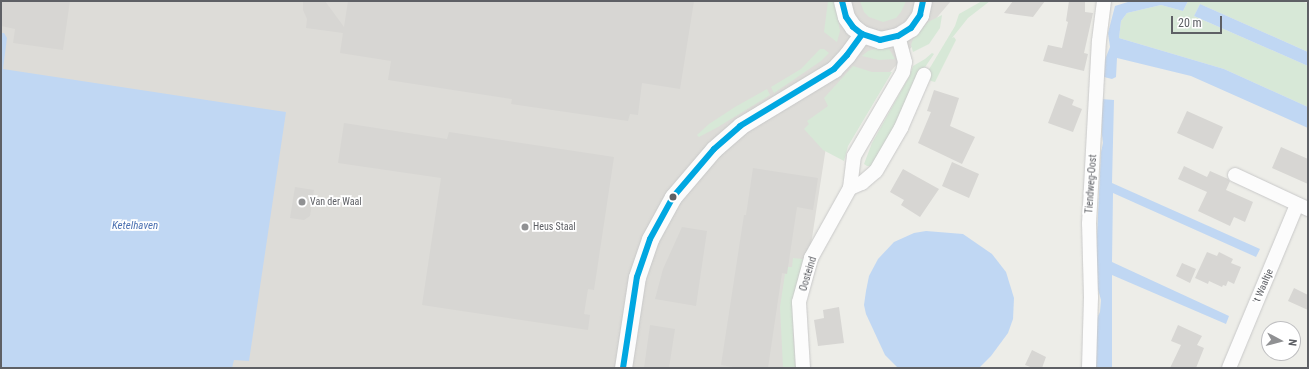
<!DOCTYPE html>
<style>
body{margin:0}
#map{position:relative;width:1309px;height:369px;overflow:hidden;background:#edede8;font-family:"Roboto Condensed",sans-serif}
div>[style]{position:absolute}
.industrial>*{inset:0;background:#dddcd8}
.green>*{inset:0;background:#d7e8d7}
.water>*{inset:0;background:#c0d7f3}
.building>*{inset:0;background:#d7d6d3}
.roads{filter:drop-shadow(0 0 1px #c9c9c9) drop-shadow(0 0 1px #c9c9c9)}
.minor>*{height:14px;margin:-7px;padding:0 7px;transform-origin:7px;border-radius:7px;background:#fcfcfc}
.tertiary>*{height:17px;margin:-8.5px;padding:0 8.5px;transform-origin:8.5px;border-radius:8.5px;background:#fcfcfc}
.bus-1>*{height:6px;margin:-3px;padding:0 3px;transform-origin:3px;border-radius:3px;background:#00a7e1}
.dots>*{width:11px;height:11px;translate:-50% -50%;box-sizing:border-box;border:2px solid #fff;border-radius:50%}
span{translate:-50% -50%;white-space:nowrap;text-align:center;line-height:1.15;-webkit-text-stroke:3.5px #fff;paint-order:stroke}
.street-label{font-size:10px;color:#5e6065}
.poi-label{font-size:10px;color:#5e6065}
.left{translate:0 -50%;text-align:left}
.water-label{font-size:11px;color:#4d72b2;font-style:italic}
.frame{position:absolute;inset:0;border:2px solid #5e6065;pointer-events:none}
.north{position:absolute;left:1261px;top:321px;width:40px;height:40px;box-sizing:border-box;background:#fff;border:1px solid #bfbfc1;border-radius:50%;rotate:97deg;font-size:11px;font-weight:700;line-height:16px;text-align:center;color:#5e6065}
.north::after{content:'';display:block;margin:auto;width:14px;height:18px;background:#909193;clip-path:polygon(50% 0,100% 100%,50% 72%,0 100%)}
.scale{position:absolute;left:1171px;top:16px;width:51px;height:18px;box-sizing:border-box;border:2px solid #5e6065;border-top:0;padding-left:5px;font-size:12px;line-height:14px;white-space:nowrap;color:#5e6065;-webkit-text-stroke:3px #fff;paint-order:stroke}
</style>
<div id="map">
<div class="industrial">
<i style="clip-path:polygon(1px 1px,951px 1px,826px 147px,792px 368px,1px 368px)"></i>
</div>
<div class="green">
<i style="clip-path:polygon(828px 1px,835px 1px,840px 31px,837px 42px,824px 32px)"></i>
<i style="clip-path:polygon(860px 1px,906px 1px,901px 12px,896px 18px,883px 22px,869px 17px,864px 12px)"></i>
<i style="clip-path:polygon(982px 1px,990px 1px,968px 18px,952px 38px,954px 37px,956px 40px,935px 82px,931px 81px,925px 76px,955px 26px,959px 14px)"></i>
<i style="clip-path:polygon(1188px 1px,1302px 1px,1308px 4px,1308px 52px,1200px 4px,1194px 16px,1308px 66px,1308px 107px,1224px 69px,1119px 38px,1121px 21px,1127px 13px,1161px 5px,1183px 11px)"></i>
<i style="clip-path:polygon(942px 15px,940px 28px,929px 44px,913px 52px,911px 45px,913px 39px,928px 22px)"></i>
<i style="clip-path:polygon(881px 47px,889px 49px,895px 59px,879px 60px,862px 56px,868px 51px)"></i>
<i style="clip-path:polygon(820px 49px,824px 49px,829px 53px,821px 61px,774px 93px,771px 87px,801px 69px)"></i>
<i style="clip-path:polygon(932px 53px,934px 54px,921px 73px,897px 124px,872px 166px,867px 166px,864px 164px,872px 143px,910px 75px,913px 66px,925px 59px)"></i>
<i style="clip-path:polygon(853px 66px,872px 72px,892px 72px,848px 146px,844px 161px,823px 150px,804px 129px,809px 124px,807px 121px,828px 106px,824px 98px)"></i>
<i style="clip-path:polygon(767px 89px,770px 95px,718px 127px,699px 137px,697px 135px,709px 124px,735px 107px)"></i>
<i style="clip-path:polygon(793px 258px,812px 260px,795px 300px,793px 335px,796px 368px,783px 368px,780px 307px,786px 267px,792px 267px)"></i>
</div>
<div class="water">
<i style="clip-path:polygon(1131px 1px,1188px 1px,1183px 11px,1161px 5px,1127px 13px,1121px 21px,1119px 38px,1224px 69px,1308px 107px,1308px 128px,1191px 76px,1117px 58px,1116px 77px,1112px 79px,1104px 77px,1102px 74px,1106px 57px,1110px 47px,1108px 33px,1115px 6px)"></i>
<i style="clip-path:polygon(1200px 4px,1308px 52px,1308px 66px,1194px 16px)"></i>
<i style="clip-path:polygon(1px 33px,4px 33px,7px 38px,3px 69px,286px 112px,249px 361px,234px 360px,232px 368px,1px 368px)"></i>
<i style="clip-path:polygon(1101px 99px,1114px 100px,1112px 183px,1260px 249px,1256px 257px,1113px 193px,1112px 262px,1229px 316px,1226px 324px,1112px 275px,1112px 368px,1096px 368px,1096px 320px,1100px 312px,1101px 300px,1095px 278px,1101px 152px,1103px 143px,1102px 135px)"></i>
<i style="clip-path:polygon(926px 231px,963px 234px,992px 254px,1006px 272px,1014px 298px,1013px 319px,1008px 333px,991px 356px,979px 368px,898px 368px,885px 355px,866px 314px,864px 305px,866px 291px,869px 276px,878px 259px,894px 242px,914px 233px)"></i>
</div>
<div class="building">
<i style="clip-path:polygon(1px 1px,70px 1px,63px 50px,13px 43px,15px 29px,1px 26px)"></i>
<i style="clip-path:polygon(303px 1px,325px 1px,344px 27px,348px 1px,694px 1px,680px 89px,642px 83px,638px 115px,630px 114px,628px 121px,511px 104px,512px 99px,388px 80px,391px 61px,340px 53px,343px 33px,306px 28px,307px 19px,303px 10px)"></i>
<i style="clip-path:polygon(1013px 1px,1045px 1px,1033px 17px,1004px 13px)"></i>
<i style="clip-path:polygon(1069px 1px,1085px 1px,1085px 12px,1093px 13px,1084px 53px,1088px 54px,1084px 71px,1043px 61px,1048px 45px,1062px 48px,1068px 22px,1066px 21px)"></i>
<i style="clip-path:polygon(934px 90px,959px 98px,950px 126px,975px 137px,962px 164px,918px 143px,931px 112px,927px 111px)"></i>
<i style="clip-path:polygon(1059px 94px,1074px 100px,1072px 105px,1082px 109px,1073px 132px,1048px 123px)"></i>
<i style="clip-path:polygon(1187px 111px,1223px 127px,1213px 149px,1177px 133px)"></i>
<i style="clip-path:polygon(344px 123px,447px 139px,449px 132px,614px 157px,594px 290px,588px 289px,584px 314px,590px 315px,588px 330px,422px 305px,441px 178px,338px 163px)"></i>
<i style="clip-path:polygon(1281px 147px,1308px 159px,1308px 184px,1272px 168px)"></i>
<i style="clip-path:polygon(952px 162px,979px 174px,969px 198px,942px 186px)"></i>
<i style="clip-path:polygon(1184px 166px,1207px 177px,1210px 171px,1228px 179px,1230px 181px,1226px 190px,1253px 202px,1245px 222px,1234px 217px,1230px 226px,1198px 211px,1207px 192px,1178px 179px)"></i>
<i style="clip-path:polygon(753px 168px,818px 178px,813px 210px,797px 207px,787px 274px,782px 273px,768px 368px,739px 368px,721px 365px,744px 215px,746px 215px)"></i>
<i style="clip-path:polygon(903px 169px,939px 189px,920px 217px,901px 205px,904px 200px,890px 192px)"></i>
<i style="clip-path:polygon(295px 187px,314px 190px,310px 216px,304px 220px,290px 218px)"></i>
<i style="clip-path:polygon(682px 227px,707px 231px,696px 306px,655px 299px,663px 269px)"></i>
<i style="clip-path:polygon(1207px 252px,1217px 256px,1219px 252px,1233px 259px,1231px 263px,1241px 267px,1234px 284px,1228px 281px,1226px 286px,1223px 285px,1222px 287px,1209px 281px,1208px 284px,1195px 278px)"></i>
<i style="clip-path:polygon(1182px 263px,1196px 269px,1190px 283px,1176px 276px)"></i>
<i style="clip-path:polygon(1294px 288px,1308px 295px,1308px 310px,1288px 301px)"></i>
<i style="clip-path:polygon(839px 307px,844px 343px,818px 346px,814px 320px,824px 318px,823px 310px)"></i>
<i style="clip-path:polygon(650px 325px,675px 329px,669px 368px,644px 368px)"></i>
<i style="clip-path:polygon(1178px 325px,1202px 336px,1197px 345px,1204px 348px,1196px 368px,1170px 368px,1181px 345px,1171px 341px)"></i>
<i style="clip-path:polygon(1032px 350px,1046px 357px,1042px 368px,1033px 368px,1025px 365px)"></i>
</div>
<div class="roads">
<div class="minor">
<i style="left:1235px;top:175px;width:81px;rotate:25deg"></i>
<i style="left:850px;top:188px;width:13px;rotate:-23deg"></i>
<i style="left:862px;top:183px;width:18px;rotate:-41deg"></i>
<i style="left:876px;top:171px;width:50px;rotate:-59.8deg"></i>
<i style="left:901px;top:128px;width:58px;rotate:-66.5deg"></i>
<i style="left:803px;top:368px;width:66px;rotate:-93.5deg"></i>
<i style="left:799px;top:302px;width:46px;rotate:-74.7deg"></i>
<i style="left:811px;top:258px;width:80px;rotate:-60.9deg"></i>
<i style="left:850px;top:188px;width:32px;rotate:-83deg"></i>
<i style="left:854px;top:156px;width:97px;rotate:-59.7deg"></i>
<i style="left:903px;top:72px;width:10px;rotate:-79deg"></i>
<i style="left:905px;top:62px;width:27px;rotate:-105deg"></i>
<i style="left:1089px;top:368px;width:70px;rotate:-88.4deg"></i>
<i style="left:1091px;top:298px;width:74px;rotate:-91.5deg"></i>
<i style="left:1089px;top:224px;width:183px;rotate:-86.9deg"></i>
<i style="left:1099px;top:41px;width:40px;rotate:-82.9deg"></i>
<i style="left:1229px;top:368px;width:177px;rotate:-67.4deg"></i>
</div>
<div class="tertiary">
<i style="left:842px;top:1px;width:16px;rotate:76deg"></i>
<i style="left:846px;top:17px;width:12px;rotate:55deg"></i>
<i style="left:853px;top:27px;width:11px;rotate:38deg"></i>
<i style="left:862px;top:34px;width:19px;rotate:18deg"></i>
<i style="left:880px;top:40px;width:18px;rotate:-13deg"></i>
<i style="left:898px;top:36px;width:15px;rotate:-32deg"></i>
<i style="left:911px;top:28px;width:16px;rotate:-55deg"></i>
<i style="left:920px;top:15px;width:14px;rotate:-78deg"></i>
<i style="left:623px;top:368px;width:92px;rotate:-81.3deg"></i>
<i style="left:637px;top:277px;width:40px;rotate:-71.1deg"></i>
<i style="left:650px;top:239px;width:48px;rotate:-61.3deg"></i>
<i style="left:673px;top:197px;width:63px;rotate:-49.5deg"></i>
<i style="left:714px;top:149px;width:35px;rotate:-41deg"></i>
<i style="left:740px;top:126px;width:110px;rotate:-31.2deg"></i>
<i style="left:834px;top:69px;width:19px;rotate:-47deg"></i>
<i style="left:847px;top:55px;width:26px;rotate:-54deg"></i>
</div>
</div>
<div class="bus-1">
<i style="left:842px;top:1px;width:16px;rotate:76deg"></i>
<i style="left:846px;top:17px;width:12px;rotate:55deg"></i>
<i style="left:853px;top:27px;width:11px;rotate:38deg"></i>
<i style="left:862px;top:34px;width:19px;rotate:18deg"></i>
<i style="left:880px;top:40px;width:18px;rotate:-13deg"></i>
<i style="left:898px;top:36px;width:15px;rotate:-32deg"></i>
<i style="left:911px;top:28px;width:16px;rotate:-55deg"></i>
<i style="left:920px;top:15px;width:14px;rotate:-78deg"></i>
<i style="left:623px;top:368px;width:92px;rotate:-81.3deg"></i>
<i style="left:637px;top:277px;width:40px;rotate:-71.1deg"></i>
<i style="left:650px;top:239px;width:48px;rotate:-61.3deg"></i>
<i style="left:673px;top:197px;width:63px;rotate:-49.5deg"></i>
<i style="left:714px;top:149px;width:35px;rotate:-41deg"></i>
<i style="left:740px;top:126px;width:110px;rotate:-31.2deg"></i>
<i style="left:834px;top:69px;width:19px;rotate:-47deg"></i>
<i style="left:847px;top:55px;width:26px;rotate:-54deg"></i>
</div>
<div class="dots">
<i style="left:673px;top:197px;background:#5e6065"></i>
<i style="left:302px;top:202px;background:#909193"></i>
<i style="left:525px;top:227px;background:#909193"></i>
</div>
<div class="street-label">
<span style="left:1091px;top:184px;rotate:-86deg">Tiendweg-Oost</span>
<span style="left:808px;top:274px;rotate:-73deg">Oosteind</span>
<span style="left:1263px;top:286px;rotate:-67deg">'t Waaltje</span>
</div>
<div class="poi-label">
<span class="left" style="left:310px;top:202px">Van der Waal</span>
<span class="left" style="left:533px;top:227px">Heus Staal</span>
</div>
<div class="water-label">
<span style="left:135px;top:226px">Ketelhaven</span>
</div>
<div class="frame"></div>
<div class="north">N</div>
<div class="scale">20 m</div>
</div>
